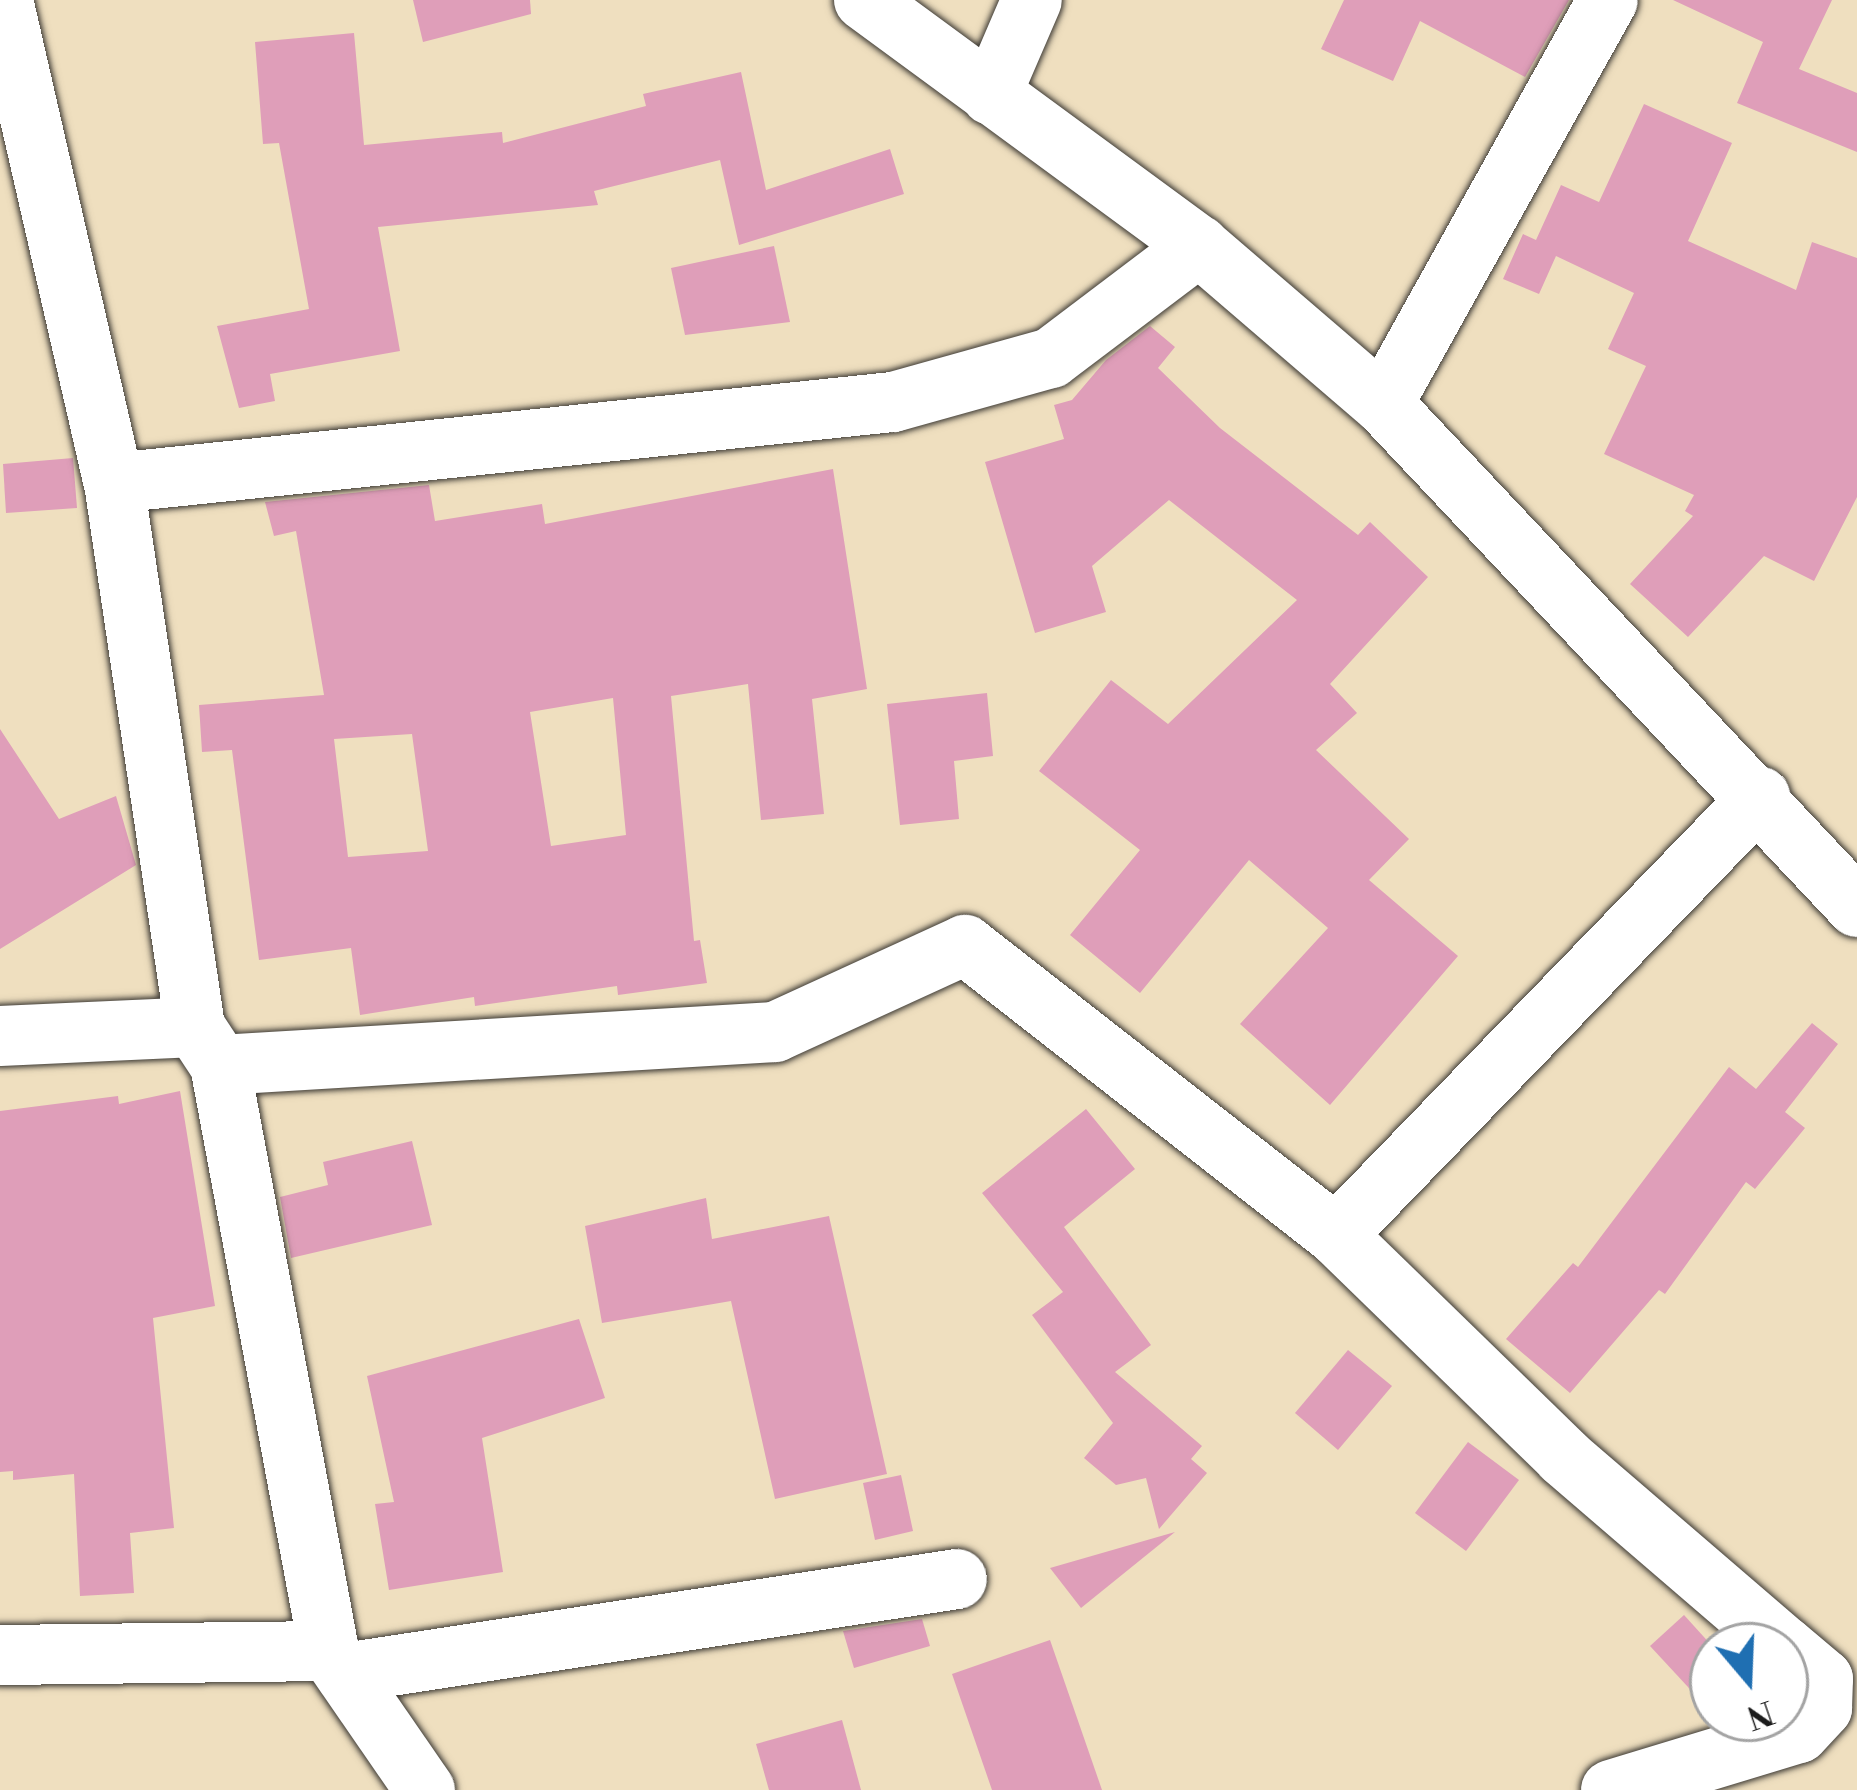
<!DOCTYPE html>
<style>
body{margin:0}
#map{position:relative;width:1857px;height:1790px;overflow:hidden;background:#efdfbf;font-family:"Libre Bodoni",serif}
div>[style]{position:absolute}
.building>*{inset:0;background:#df9eb9}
.roads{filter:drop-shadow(0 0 3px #3c3934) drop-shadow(0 0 3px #3c3934)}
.street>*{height:60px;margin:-30px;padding:0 30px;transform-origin:30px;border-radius:30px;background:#fff}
span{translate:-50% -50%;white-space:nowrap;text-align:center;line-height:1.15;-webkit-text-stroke:10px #fff;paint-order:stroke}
.north{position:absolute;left:1689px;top:1622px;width:120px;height:120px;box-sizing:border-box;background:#fff;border:3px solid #a4a4a4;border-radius:50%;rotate:161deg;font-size:33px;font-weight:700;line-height:48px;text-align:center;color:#1c1c1c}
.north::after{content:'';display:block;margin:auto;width:42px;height:54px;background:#1f6fb2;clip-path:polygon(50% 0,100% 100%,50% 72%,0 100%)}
</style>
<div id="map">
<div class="building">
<i style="clip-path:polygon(413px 0,530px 0,531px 14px,423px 42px)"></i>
<i style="clip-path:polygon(1344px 0,1569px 0,1525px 77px,1420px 21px,1393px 81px,1321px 49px)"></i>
<i style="clip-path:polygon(1673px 0,1832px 0,1799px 69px,1857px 93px,1857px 152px,1737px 103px,1763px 42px)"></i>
<i style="clip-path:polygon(354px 33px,364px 145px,502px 132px,503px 143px,646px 106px,643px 94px,741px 72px,766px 190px,890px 149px,904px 194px,739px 245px,720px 160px,594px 191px,598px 205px,378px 227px,400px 351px,270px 374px,275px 401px,239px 408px,217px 326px,309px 309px,279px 143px,263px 144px,255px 42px)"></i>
<i style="clip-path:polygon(1644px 104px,1732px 143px,1688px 241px,1796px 290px,1812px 242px,1857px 258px,1857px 497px,1814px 581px,1764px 556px,1688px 637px,1630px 584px,1693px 516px,1685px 511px,1694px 495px,1604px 454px,1646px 366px,1608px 349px,1634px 293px,1556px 256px,1539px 294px,1503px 279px,1523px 234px,1536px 240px,1561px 185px,1599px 202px)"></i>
<i style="clip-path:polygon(774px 246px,790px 322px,685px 335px,671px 268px)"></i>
<i style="clip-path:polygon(1150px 326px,1175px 347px,1158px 368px,1220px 428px,1358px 535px,1370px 522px,1428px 577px,1330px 684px,1357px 713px,1316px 750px,1409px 839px,1369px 880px,1458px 956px,1330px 1105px,1240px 1024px,1328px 928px,1249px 860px,1140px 993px,1070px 935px,1140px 850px,1039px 771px,1111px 680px,1168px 724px,1297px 600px,1169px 500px,1092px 566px,1106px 612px,1035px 633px,985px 462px,1064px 439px,1054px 405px,1072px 400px,1106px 360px)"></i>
<i style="clip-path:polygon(73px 458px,77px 508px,6px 513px,3px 464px)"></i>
<i style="clip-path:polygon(evenodd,833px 469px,867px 689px,812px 699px,824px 814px,761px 820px,748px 684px,671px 696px,694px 941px,700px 940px,707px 983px,618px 995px,617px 986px,475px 1006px,474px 997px,360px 1015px,351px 948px,259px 960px,232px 750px,202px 752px,199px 705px,324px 695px,296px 531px,274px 536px,265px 502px,429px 485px,435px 521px,542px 504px,545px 524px,833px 469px,613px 698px,626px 835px,551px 846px,530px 712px,613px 698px,833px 469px,412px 734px,428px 851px,348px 857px,334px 739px,412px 734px)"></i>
<i style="clip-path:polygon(987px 693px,993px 756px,954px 761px,959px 819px,900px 825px,887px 704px)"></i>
<i style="clip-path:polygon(0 729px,59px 819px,116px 796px,136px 865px,0 949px)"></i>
<i style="clip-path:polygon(1812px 1023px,1838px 1044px,1785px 1112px,1805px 1128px,1755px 1189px,1746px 1182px,1665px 1294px,1659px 1290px,1570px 1393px,1506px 1339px,1573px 1263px,1578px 1267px,1729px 1067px,1756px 1089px)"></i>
<i style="clip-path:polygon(180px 1091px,215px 1306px,153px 1318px,174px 1528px,130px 1533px,134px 1593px,80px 1596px,74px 1474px,13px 1480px,13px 1471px,0 1472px,0 1111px,118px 1096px,119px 1104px)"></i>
<i style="clip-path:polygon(1086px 1109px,1135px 1169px,1064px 1227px,1151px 1345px,1115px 1372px,1202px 1446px,1191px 1459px,1207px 1473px,1159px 1529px,1146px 1478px,1116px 1485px,1084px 1458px,1113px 1423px,1032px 1315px,1063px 1292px,982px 1193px)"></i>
<i style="clip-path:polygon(412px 1141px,432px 1225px,291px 1258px,280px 1197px,328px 1185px,323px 1162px)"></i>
<i style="clip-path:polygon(706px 1198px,712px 1239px,829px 1216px,887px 1474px,775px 1499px,731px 1301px,602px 1323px,585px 1226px)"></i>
<i style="clip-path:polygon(579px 1319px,605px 1398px,482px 1438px,503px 1572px,389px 1590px,375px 1504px,394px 1502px,367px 1376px)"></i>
<i style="clip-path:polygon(1348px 1350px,1392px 1386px,1338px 1450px,1295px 1413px)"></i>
<i style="clip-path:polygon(1468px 1442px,1519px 1480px,1466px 1551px,1415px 1513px)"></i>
<i style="clip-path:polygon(901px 1475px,913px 1531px,875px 1540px,863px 1483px)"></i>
<i style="clip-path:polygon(1175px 1532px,1081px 1608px,1050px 1568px)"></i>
<i style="clip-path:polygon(1684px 1615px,1713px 1647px,1713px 1714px,1650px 1646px)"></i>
<i style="clip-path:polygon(922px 1619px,930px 1646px,854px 1668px,843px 1631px)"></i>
<i style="clip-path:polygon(1050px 1640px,1102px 1790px,992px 1790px,952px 1674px)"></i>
<i style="clip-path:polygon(842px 1720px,861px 1790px,769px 1790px,756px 1744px)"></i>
</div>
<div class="roads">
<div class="street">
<i style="left:3px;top:0;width:496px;rotate:77.1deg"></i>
<i style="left:114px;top:483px;width:550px;rotate:81.53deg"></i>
<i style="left:195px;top:1027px;width:45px;rotate:56.7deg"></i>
<i style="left:220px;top:1065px;width:596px;rotate:79.46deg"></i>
<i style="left:329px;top:1651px;width:169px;rotate:55.4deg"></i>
<i style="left:864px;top:0;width:416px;rotate:36.3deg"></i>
<i style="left:1199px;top:246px;width:243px;rotate:40.7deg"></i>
<i style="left:1383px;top:404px;width:691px;rotate:46.7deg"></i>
<i style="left:991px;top:95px;width:103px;rotate:-66.7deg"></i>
<i style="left:1383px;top:404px;width:462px;rotate:-60.9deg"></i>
<i style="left:114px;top:483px;width:783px;rotate:-5.94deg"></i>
<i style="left:893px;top:402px;width:164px;rotate:-15.6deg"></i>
<i style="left:1051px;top:358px;width:186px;rotate:-37.1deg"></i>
<i style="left:0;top:1036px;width:195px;rotate:-2.6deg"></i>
<i style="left:220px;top:1065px;width:556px;rotate:-3.4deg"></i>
<i style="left:775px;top:1032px;width:209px;rotate:-24.6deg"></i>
<i style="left:965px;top:945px;width:471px;rotate:38deg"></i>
<i style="left:1336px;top:1235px;width:318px;rotate:44.2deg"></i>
<i style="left:1564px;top:1457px;width:290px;rotate:40.7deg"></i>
<i style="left:1336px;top:1235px;width:610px;rotate:-45.93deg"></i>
<i style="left:0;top:1655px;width:329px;rotate:-0.7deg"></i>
<i style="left:345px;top:1673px;width:619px;rotate:-8.73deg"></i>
<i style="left:1611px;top:1790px;width:196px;rotate:-16.9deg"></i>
<i style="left:1799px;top:1733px;width:34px;rotate:-47deg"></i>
<i style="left:1822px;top:1708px;width:29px;rotate:-88deg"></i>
<i style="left:1823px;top:1679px;width:50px;rotate:-139.9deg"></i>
</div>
</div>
<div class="north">N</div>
</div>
